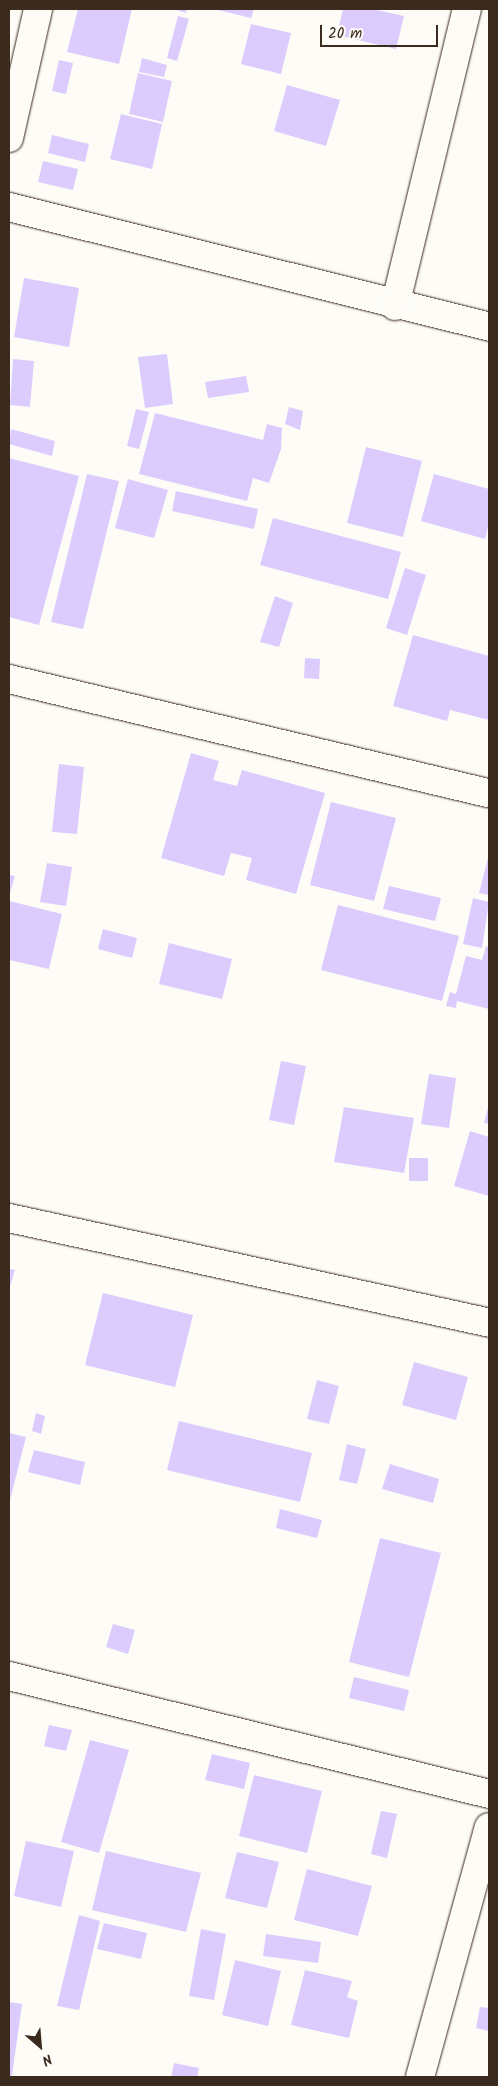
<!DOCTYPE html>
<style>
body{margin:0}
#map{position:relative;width:498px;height:2086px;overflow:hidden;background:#fdfcf7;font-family:Kalam,sans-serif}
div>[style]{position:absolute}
.building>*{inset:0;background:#dcccfe}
.roads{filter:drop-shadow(0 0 1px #3b2a1e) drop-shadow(0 0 1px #3b2a1e)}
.street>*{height:28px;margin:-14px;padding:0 14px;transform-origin:14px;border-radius:14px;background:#fdfcf7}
span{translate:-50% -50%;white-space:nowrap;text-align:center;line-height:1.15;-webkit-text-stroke:4px #fdfcf7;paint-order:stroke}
.frame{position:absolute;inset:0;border:10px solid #3b2a1e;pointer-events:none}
.north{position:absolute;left:15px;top:2021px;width:50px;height:50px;-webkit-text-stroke:4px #fdfcf7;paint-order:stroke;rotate:153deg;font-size:14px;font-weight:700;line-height:20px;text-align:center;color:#3b2a1e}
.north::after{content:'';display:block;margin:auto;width:18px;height:22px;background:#3b2a1e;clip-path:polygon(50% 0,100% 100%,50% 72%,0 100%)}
.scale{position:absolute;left:320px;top:25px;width:118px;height:22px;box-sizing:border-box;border:2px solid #3b2a1e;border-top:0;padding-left:6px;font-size:15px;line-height:18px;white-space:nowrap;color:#3b2a1e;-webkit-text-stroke:4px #fdfcf7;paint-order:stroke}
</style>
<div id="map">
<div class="building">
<i style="clip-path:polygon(78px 9px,132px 9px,119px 64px,67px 52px)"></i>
<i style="clip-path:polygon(173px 9px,187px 9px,186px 13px)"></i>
<i style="clip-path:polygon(214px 9px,254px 9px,251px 18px)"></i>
<i style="clip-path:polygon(343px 9px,372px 9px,404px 16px,396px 49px,337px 35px)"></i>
<i style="clip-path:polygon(178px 16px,189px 19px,177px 61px,167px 58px)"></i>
<i style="clip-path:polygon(251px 24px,291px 33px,281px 74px,241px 64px)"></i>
<i style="clip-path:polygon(142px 58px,167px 65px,164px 77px,139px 72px)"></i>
<i style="clip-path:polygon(59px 60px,73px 63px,66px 94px,52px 91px)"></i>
<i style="clip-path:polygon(138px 73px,172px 81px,163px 122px,129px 114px)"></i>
<i style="clip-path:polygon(287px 85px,340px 100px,326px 146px,274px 131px)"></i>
<i style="clip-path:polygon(121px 114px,162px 124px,152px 169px,110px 159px)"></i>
<i style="clip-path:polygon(52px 135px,89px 144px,85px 162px,48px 153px)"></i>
<i style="clip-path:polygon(43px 161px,78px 169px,73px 190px,38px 182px)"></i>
<i style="clip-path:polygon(24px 278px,79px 288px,69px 347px,14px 337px)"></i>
<i style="clip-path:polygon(167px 354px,173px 404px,145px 408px,138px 357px)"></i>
<i style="clip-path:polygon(13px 359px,34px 361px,30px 407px,10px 405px)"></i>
<i style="clip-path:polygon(246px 376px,249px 392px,208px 398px,205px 382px)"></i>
<i style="clip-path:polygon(289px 407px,303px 411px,300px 430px,285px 424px)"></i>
<i style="clip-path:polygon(136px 409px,149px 412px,139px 449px,127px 446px)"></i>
<i style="clip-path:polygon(155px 413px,263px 440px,267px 424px,282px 428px,281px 449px,269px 483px,253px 478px,247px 501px,139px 474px)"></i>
<i style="clip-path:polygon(11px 429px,55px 441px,52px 456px,9px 444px)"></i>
<i style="clip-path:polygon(366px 447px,422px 461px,403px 537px,347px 523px)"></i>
<i style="clip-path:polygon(9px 458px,79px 476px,39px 625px,9px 617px)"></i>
<i style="clip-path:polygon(87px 474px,119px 481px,83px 629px,51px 622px)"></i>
<i style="clip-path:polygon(434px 474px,489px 489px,489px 523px,485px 539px,421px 521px)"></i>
<i style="clip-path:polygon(128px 479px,168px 490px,154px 538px,115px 528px)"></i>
<i style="clip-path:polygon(176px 491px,258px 509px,254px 529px,172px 511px)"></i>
<i style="clip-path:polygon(273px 518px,401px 552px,388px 599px,260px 565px)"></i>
<i style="clip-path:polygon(405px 568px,426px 575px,407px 635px,386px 628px)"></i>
<i style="clip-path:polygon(275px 596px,293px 603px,279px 647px,260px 642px)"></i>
<i style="clip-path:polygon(413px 635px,489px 656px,489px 720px,450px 710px,447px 721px,393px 706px)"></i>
<i style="clip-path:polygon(305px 658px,320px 659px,319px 679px,304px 678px)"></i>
<i style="clip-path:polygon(191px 753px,219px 761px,213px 780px,237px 786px,242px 770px,325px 793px,296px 894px,246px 880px,252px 858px,231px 853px,224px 876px,161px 858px)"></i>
<i style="clip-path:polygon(59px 764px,84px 767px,77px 834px,52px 832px)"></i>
<i style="clip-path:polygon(331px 802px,396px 818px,374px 901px,310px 885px)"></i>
<i style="clip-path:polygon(489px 854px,489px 895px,479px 893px)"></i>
<i style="clip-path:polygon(47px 863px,72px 867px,66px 906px,40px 902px)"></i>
<i style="clip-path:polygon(9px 875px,15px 876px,9px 896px)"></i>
<i style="clip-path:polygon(389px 886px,441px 898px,435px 921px,383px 909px)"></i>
<i style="clip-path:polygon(473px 898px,489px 902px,482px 948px,463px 944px)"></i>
<i style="clip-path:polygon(9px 901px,62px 914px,49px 969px,9px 960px)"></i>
<i style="clip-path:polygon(338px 905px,459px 936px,442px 1001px,321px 970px)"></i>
<i style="clip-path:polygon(103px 929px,137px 938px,132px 958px,98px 949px)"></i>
<i style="clip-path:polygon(169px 943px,232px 959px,222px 999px,159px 984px)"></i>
<i style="clip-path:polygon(486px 946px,489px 947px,489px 1009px,457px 1001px,456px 1008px,446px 1006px,450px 992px,456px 994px,466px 956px,482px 960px)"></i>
<i style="clip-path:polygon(281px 1061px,306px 1066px,294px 1125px,269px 1120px)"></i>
<i style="clip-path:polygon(429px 1074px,456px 1078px,449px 1128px,421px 1124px)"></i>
<i style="clip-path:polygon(489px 1104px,489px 1124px,484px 1123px)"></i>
<i style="clip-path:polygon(344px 1107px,414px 1118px,404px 1173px,334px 1162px)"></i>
<i style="clip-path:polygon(470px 1131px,489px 1137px,489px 1196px,454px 1186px)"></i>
<i style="clip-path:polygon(409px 1158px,428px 1158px,428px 1181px,409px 1181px)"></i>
<i style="clip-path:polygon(9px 1269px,15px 1270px,9px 1290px)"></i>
<i style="clip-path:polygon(103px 1293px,193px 1315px,175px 1387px,85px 1365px)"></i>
<i style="clip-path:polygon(414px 1362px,468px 1377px,456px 1420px,402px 1405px)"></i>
<i style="clip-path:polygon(317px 1380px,339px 1386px,329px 1424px,307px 1419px)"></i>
<i style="clip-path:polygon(36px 1413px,45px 1416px,41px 1434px,32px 1431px)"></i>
<i style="clip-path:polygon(179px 1421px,312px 1453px,300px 1502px,167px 1470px)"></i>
<i style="clip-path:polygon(9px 1433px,26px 1437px,9px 1504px)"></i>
<i style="clip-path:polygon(347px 1444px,366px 1449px,357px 1484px,339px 1480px)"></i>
<i style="clip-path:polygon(34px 1450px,85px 1462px,80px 1485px,28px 1472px)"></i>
<i style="clip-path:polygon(390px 1464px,439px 1479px,433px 1503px,382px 1489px)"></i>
<i style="clip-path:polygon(280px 1509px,322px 1520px,317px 1538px,276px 1528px)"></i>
<i style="clip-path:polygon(380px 1538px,441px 1553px,409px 1677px,349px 1662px)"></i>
<i style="clip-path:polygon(113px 1624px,135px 1630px,128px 1654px,106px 1647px)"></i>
<i style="clip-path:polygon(354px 1677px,409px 1690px,404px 1711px,349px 1698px)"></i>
<i style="clip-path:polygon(49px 1725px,72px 1730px,66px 1751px,44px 1746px)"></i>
<i style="clip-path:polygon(90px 1740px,129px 1750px,99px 1853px,61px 1842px)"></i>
<i style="clip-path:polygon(212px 1754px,250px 1763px,244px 1789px,205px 1780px)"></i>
<i style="clip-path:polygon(254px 1775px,322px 1791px,307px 1853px,239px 1836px)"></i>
<i style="clip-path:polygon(381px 1811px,397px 1814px,387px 1858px,371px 1854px)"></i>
<i style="clip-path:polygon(26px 1841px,74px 1851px,61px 1907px,14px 1896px)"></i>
<i style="clip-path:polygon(106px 1851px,201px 1873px,186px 1932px,92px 1910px)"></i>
<i style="clip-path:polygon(237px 1852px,279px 1862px,267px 1908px,225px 1898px)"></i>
<i style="clip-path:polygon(307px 1869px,372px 1886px,358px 1936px,294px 1920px)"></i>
<i style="clip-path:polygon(79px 1915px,100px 1921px,79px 2010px,57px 2006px)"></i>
<i style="clip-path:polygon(104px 1923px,147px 1933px,141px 1959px,97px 1949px)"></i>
<i style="clip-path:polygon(201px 1929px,226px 1934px,214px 2000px,189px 1996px)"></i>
<i style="clip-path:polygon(266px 1934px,321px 1942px,318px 1963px,263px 1956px)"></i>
<i style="clip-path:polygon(235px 1960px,281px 1971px,268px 2026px,222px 2015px)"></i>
<i style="clip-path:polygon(305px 1970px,352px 1981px,347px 1997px,358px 2001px,349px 2038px,291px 2025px)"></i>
<i style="clip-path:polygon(9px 2002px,22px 2004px,12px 2076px,9px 2075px)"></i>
<i style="clip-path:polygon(480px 2007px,489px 2008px,489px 2031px,476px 2028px)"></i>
<i style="clip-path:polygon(174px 2063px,199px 2068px,197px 2077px,171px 2077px)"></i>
</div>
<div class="roads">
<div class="street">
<i style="left:9px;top:138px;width:132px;rotate:-77.3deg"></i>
<i style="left:9px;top:207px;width:495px;rotate:14deg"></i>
<i style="left:395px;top:306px;width:306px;rotate:-76.4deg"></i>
<i style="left:9px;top:679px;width:493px;rotate:13.4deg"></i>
<i style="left:9px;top:1218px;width:491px;rotate:12.3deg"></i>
<i style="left:9px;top:1676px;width:494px;rotate:13.8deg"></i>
<i style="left:420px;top:2077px;width:259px;rotate:-74.6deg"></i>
</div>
</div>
<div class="frame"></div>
<div class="north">N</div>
<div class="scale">20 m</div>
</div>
